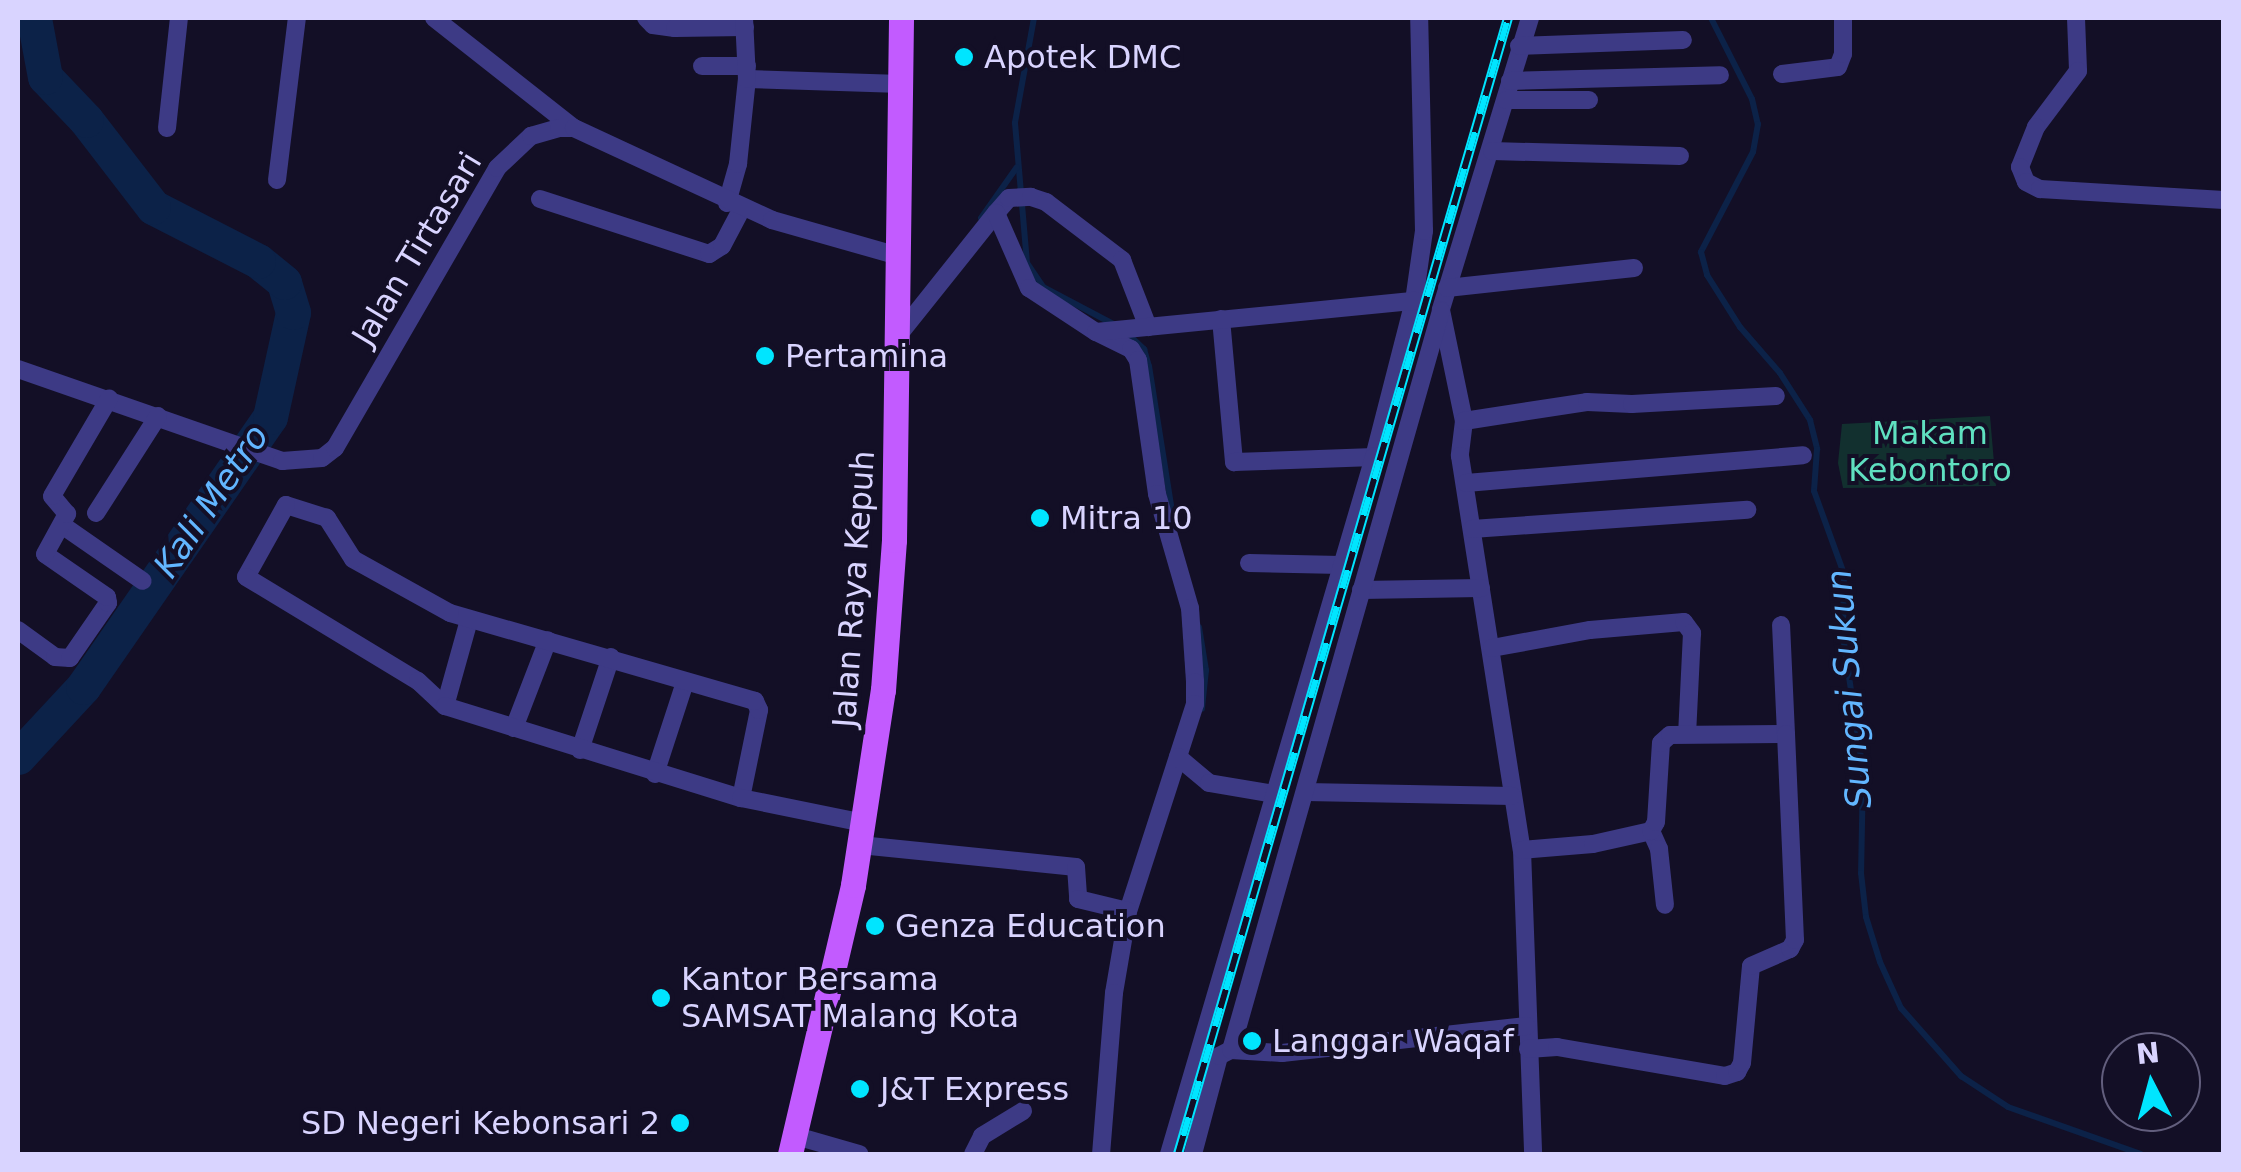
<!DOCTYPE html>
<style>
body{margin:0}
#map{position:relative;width:2241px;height:1172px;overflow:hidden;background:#130f26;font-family:"DejaVu Sans",sans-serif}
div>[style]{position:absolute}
.green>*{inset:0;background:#12302f}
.stream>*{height:6px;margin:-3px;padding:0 3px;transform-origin:3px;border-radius:3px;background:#0c2248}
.river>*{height:35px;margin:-17.5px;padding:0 17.5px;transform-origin:17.5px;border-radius:17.5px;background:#0c2248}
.minor>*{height:18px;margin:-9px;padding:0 9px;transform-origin:9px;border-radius:9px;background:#3d3a85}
.primary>*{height:25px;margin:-12.5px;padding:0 12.5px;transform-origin:12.5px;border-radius:12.5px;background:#c25bff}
.rail>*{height:10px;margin-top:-5px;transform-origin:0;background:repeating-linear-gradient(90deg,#130f26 0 19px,#00e5ff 0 38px);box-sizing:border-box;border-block:2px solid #00e5ff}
.dots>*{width:28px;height:28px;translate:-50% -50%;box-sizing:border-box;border:5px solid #130f26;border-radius:50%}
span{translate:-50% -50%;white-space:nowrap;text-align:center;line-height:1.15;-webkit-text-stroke:8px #130f26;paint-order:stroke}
.poi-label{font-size:32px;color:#d9d4ff}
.left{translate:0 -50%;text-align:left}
.right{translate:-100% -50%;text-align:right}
.street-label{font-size:32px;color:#d9d4ff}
.park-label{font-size:32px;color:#5fe0c0}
.water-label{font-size:35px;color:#62b6ff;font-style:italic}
.frame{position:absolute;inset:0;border:20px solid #d9d4ff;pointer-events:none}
.north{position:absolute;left:2101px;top:1032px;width:100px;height:100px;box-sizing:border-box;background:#130f26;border:2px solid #625e7d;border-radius:50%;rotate:354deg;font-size:28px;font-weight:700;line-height:40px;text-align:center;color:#d9d4ff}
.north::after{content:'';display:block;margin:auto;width:35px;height:45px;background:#00e5ff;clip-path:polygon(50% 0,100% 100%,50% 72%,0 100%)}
</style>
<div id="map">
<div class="green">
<i style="clip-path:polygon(1990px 416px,1996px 486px,1843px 488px,1838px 463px,1842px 424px)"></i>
</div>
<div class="stream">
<i style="left:1034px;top:18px;width:107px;rotate:100.3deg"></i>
<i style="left:1015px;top:123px;width:141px;rotate:85.1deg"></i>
<i style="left:1027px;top:263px;width:29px;rotate:56deg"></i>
<i style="left:1043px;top:287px;width:81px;rotate:27.8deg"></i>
<i style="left:1711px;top:18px;width:91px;rotate:63.2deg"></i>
<i style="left:1752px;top:99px;width:26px;rotate:77deg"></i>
<i style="left:1758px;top:124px;width:28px;rotate:100deg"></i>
<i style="left:1753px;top:152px;width:113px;rotate:117.5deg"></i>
<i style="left:1701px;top:252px;width:24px;rotate:75deg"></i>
<i style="left:1707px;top:275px;width:62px;rotate:57.6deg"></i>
<i style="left:1740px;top:327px;width:61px;rotate:49deg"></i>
<i style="left:1780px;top:373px;width:56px;rotate:57.4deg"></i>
<i style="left:1810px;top:420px;width:30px;rotate:76deg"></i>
<i style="left:1817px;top:449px;width:42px;rotate:94.1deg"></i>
<i style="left:1814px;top:491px;width:88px;rotate:70.1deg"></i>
<i style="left:1844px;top:574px;width:62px;rotate:90.9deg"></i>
<i style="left:1843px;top:636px;width:137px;rotate:81.6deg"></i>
<i style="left:1863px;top:772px;width:101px;rotate:91.1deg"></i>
<i style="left:1861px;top:873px;width:44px;rotate:83.5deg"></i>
<i style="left:1866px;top:917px;width:47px;rotate:72.7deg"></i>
<i style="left:1880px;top:962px;width:51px;rotate:65.5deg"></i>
<i style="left:1901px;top:1008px;width:91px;rotate:48.6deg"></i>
<i style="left:1961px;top:1076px;width:56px;rotate:33.4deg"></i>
<i style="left:2008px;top:1107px;width:141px;rotate:19.5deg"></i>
<i style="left:981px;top:218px;width:62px;rotate:-54.8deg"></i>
<i style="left:1129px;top:335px;width:21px;rotate:43deg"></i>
<i style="left:1144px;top:349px;width:18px;rotate:74deg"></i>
<i style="left:1149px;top:366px;width:159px;rotate:81deg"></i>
<i style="left:1199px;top:627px;width:44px;rotate:80.8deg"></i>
<i style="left:1206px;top:670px;width:39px;rotate:96deg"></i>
</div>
<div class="river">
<i style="left:18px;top:757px;width:96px;rotate:-47.1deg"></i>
<i style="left:83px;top:687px;width:328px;rotate:-55.3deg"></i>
<i style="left:270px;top:417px;width:107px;rotate:-77.6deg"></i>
<i style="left:293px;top:312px;width:31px;rotate:-107deg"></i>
<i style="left:284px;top:282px;width:33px;rotate:-141deg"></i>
<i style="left:258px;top:261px;width:118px;rotate:-152.8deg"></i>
<i style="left:153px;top:207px;width:110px;rotate:-127.6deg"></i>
<i style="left:86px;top:120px;width:59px;rotate:-133.6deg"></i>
<i style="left:45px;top:77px;width:60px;rotate:-100.6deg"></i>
</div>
<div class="minor">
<i style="left:434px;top:18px;width:178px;rotate:38.2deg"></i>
<i style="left:646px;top:18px;width:10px;rotate:45deg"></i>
<i style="left:653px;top:25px;width:22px;rotate:8deg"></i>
<i style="left:675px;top:28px;width:70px;rotate:-0.8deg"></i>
<i style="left:1530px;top:18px;width:305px;rotate:107deg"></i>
<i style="left:1441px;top:310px;width:113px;rotate:78.3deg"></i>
<i style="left:1464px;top:421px;width:35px;rotate:97deg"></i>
<i style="left:1460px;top:456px;width:399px;rotate:81.1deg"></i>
<i style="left:1522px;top:850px;width:304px;rotate:87.9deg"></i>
<i style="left:2076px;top:18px;width:53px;rotate:87.8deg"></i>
<i style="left:2078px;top:71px;width:70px;rotate:126.9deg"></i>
<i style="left:2036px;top:127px;width:43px;rotate:111.8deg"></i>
<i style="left:2020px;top:167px;width:16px;rotate:68deg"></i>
<i style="left:2026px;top:182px;width:16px;rotate:27deg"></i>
<i style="left:2040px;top:189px;width:184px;rotate:3.4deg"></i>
<i style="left:1519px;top:46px;width:164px;rotate:-2.1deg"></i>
<i style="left:702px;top:66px;width:45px"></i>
<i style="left:1782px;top:74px;width:56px;rotate:-7.1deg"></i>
<i style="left:1838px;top:67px;width:14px;rotate:-69deg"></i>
<i style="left:1843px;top:54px;width:36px;rotate:-90deg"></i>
<i style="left:747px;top:79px;width:154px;rotate:1.9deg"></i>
<i style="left:1510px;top:81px;width:210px;rotate:-1.6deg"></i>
<i style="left:1506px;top:100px;width:83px"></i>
<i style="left:167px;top:128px;width:111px;rotate:-83.8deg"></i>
<i style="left:1492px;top:151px;width:188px;rotate:1.5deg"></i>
<i style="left:277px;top:180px;width:163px;rotate:-83deg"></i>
<i style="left:540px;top:199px;width:178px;rotate:18deg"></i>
<i style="left:709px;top:254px;width:15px;rotate:-32deg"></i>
<i style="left:722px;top:246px;width:43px;rotate:-62.2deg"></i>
<i style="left:727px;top:203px;width:41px;rotate:-74.2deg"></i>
<i style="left:738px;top:164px;width:85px;rotate:-84deg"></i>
<i style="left:747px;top:79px;width:61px;rotate:-92.8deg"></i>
<i style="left:996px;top:213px;width:20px;rotate:-49deg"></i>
<i style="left:1009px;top:198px;width:22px;rotate:-3deg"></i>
<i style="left:1031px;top:197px;width:16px;rotate:18deg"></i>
<i style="left:1046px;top:202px;width:96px;rotate:37.3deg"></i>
<i style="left:1122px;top:260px;width:72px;rotate:68.8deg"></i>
<i style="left:1447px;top:288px;width:188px;rotate:-6.1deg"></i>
<i style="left:1221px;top:319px;width:144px;rotate:84.8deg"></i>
<i style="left:1234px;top:462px;width:140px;rotate:-2deg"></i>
<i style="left:1374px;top:457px;width:161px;rotate:-75.6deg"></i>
<i style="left:1414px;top:301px;width:71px;rotate:-81.9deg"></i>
<i style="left:1424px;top:231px;width:213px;rotate:-91.3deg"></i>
<i style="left:1096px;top:332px;width:39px;rotate:26deg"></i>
<i style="left:1131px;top:349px;width:13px;rotate:58deg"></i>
<i style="left:1138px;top:360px;width:135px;rotate:81.9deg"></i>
<i style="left:1157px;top:494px;width:119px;rotate:73.9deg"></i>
<i style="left:1190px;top:608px;width:74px;rotate:86.1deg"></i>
<i style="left:1195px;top:682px;width:22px;rotate:90deg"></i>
<i style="left:1195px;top:704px;width:218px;rotate:107.9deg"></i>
<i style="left:1128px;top:911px;width:83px;rotate:99.7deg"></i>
<i style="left:1114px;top:993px;width:162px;rotate:94.6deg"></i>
<i style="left:897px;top:337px;width:159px;rotate:-51.4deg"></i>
<i style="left:996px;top:213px;width:82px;rotate:66.3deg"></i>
<i style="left:1029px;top:288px;width:80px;rotate:33.3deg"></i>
<i style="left:1096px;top:332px;width:320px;rotate:-5.6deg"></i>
<i style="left:18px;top:369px;width:280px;rotate:19.2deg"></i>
<i style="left:282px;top:461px;width:40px;rotate:-4.3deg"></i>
<i style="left:322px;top:458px;width:16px;rotate:-38deg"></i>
<i style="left:335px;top:448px;width:323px;rotate:-59.9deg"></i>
<i style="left:497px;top:168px;width:47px;rotate:-43.3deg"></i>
<i style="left:531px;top:136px;width:29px;rotate:-16deg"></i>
<i style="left:559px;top:128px;width:15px"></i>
<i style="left:574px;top:128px;width:218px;rotate:24.9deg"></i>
<i style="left:772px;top:220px;width:131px;rotate:15.9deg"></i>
<i style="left:1464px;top:421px;width:124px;rotate:-8.8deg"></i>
<i style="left:1587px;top:402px;width:45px;rotate:2.5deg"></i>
<i style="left:1632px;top:404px;width:144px;rotate:-3.2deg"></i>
<i style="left:1466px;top:483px;width:338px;rotate:-4.7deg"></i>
<i style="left:96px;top:513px;width:115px;rotate:-57.4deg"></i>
<i style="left:62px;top:525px;width:98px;rotate:34.7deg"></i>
<i style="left:1472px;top:529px;width:276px;rotate:-4deg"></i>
<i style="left:1249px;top:563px;width:92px;rotate:1.2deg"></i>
<i style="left:1361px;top:590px;width:120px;rotate:-1deg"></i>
<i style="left:18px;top:630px;width:46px;rotate:36.1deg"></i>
<i style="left:55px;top:657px;width:15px;rotate:4deg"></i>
<i style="left:70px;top:658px;width:67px;rotate:-55.4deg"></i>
<i style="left:108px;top:603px;width:6px;rotate:-99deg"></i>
<i style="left:107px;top:597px;width:75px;rotate:-145.3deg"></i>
<i style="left:45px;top:554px;width:46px;rotate:-61.2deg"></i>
<i style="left:67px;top:514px;width:23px;rotate:-130deg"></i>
<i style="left:52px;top:496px;width:113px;rotate:-59.6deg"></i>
<i style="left:1492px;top:648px;width:100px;rotate:-10.4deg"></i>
<i style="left:1590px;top:630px;width:94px;rotate:-4.9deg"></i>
<i style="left:1684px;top:622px;width:14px;rotate:54deg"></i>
<i style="left:1692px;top:633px;width:101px;rotate:92.8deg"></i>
<i style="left:445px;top:706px;width:89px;rotate:-74.4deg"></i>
<i style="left:514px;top:728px;width:94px;rotate:-68.9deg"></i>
<i style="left:580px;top:750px;width:98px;rotate:-71.6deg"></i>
<i style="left:1178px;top:757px;width:40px;rotate:40deg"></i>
<i style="left:1209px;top:783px;width:66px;rotate:9.6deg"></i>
<i style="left:655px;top:774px;width:97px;rotate:-71.9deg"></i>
<i style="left:1306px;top:792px;width:206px;rotate:1.1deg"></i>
<i style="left:741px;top:798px;width:90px;rotate:-78.4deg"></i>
<i style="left:759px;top:710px;width:10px;rotate:-114deg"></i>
<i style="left:755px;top:701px;width:317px;rotate:-163.9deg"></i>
<i style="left:450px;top:613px;width:111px;rotate:-150.9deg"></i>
<i style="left:353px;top:559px;width:49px;rotate:-122.4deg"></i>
<i style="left:327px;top:518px;width:43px;rotate:-162.4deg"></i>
<i style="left:286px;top:505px;width:82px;rotate:119.1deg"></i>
<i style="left:246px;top:577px;width:201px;rotate:31.2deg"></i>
<i style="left:418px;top:681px;width:37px;rotate:43deg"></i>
<i style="left:445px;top:706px;width:310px;rotate:17.3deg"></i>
<i style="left:741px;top:798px;width:126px;rotate:11.5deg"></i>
<i style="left:1651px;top:831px;width:20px;rotate:66deg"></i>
<i style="left:1659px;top:849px;width:56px;rotate:83.9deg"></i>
<i style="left:860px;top:845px;width:217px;rotate:5.8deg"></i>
<i style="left:1076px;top:867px;width:32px;rotate:86deg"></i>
<i style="left:1078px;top:899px;width:51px;rotate:13.5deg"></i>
<i style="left:1522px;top:850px;width:71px;rotate:-4.8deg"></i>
<i style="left:1593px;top:844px;width:59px;rotate:-12.6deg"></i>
<i style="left:1651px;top:831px;width:10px;rotate:-61deg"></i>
<i style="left:1656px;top:822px;width:79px;rotate:-86.4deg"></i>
<i style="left:1661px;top:743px;width:12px;rotate:-42deg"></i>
<i style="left:1670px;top:735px;width:116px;rotate:-0.5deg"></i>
<i style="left:1786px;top:734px;width:109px;rotate:-92.6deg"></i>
<i style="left:1528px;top:1049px;width:29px;rotate:-4deg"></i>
<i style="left:1557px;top:1047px;width:170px;rotate:9.8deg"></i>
<i style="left:1725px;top:1076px;width:13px;rotate:-18deg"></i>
<i style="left:1737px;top:1072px;width:10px;rotate:-61deg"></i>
<i style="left:1742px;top:1063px;width:97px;rotate:-84.7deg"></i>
<i style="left:1751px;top:966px;width:43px;rotate:-23.6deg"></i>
<i style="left:1790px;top:949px;width:10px;rotate:-61deg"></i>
<i style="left:1795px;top:940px;width:206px;rotate:-92.5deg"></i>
<i style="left:1231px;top:1050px;width:51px;rotate:3.4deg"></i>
<i style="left:1282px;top:1053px;width:246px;rotate:-6.3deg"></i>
<i style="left:796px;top:1136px;width:66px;rotate:15.9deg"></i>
<i style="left:973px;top:1154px;width:20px;rotate:-63deg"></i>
<i style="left:982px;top:1136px;width:48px;rotate:-31.4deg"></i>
<i style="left:1169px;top:1154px;width:727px;rotate:-73.61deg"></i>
<i style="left:1193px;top:1154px;width:101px;rotate:-75.1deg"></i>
<i style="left:1219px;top:1056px;width:13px;rotate:-27deg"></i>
<i style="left:1231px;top:1050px;width:768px;rotate:-74.14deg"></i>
</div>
<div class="primary">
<i style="left:790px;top:1154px;width:276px;rotate:-76.8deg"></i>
<i style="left:853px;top:885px;width:197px;rotate:-81.3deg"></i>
<i style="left:883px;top:690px;width:150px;rotate:-85.8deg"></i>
<i style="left:894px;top:540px;width:522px;rotate:-89.23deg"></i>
</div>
<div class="rail">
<i style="left:1178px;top:1154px;width:1183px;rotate:-73.8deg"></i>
</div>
<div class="dots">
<i style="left:964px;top:57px;background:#00e5ff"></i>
<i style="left:765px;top:356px;background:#00e5ff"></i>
<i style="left:1040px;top:518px;background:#00e5ff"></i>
<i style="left:875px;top:926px;background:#00e5ff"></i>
<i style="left:661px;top:998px;background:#00e5ff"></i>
<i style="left:1252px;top:1041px;background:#00e5ff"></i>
<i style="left:860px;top:1089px;background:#00e5ff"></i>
<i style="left:680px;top:1123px;background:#00e5ff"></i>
</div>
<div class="poi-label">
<span class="left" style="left:984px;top:57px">Apotek DMC</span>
<span class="left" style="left:785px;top:356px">Pertamina</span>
<span class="left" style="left:1060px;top:518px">Mitra 10</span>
<span class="left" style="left:895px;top:926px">Genza Education</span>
<span class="left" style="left:681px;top:998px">Kantor Bersama<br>SAMSAT Malang Kota</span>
<span class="left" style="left:1272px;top:1041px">Langgar Waqaf</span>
<span class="left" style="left:880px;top:1089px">J&amp;T Express</span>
<span class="right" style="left:660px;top:1123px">SD Negeri Kebonsari 2</span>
</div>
<div class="street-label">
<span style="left:417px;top:249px;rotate:-59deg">Jalan Tirtasari</span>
<span style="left:854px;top:589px;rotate:-86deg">Jalan Raya Kepuh</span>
</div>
<div class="park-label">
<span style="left:1930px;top:452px">Makam<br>Kebontoro</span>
</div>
<div class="water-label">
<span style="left:211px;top:501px;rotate:-56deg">Kali Metro</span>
<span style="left:1849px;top:689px;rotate:-95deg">Sungai Sukun</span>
</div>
<div class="frame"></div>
<div class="north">N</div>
</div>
